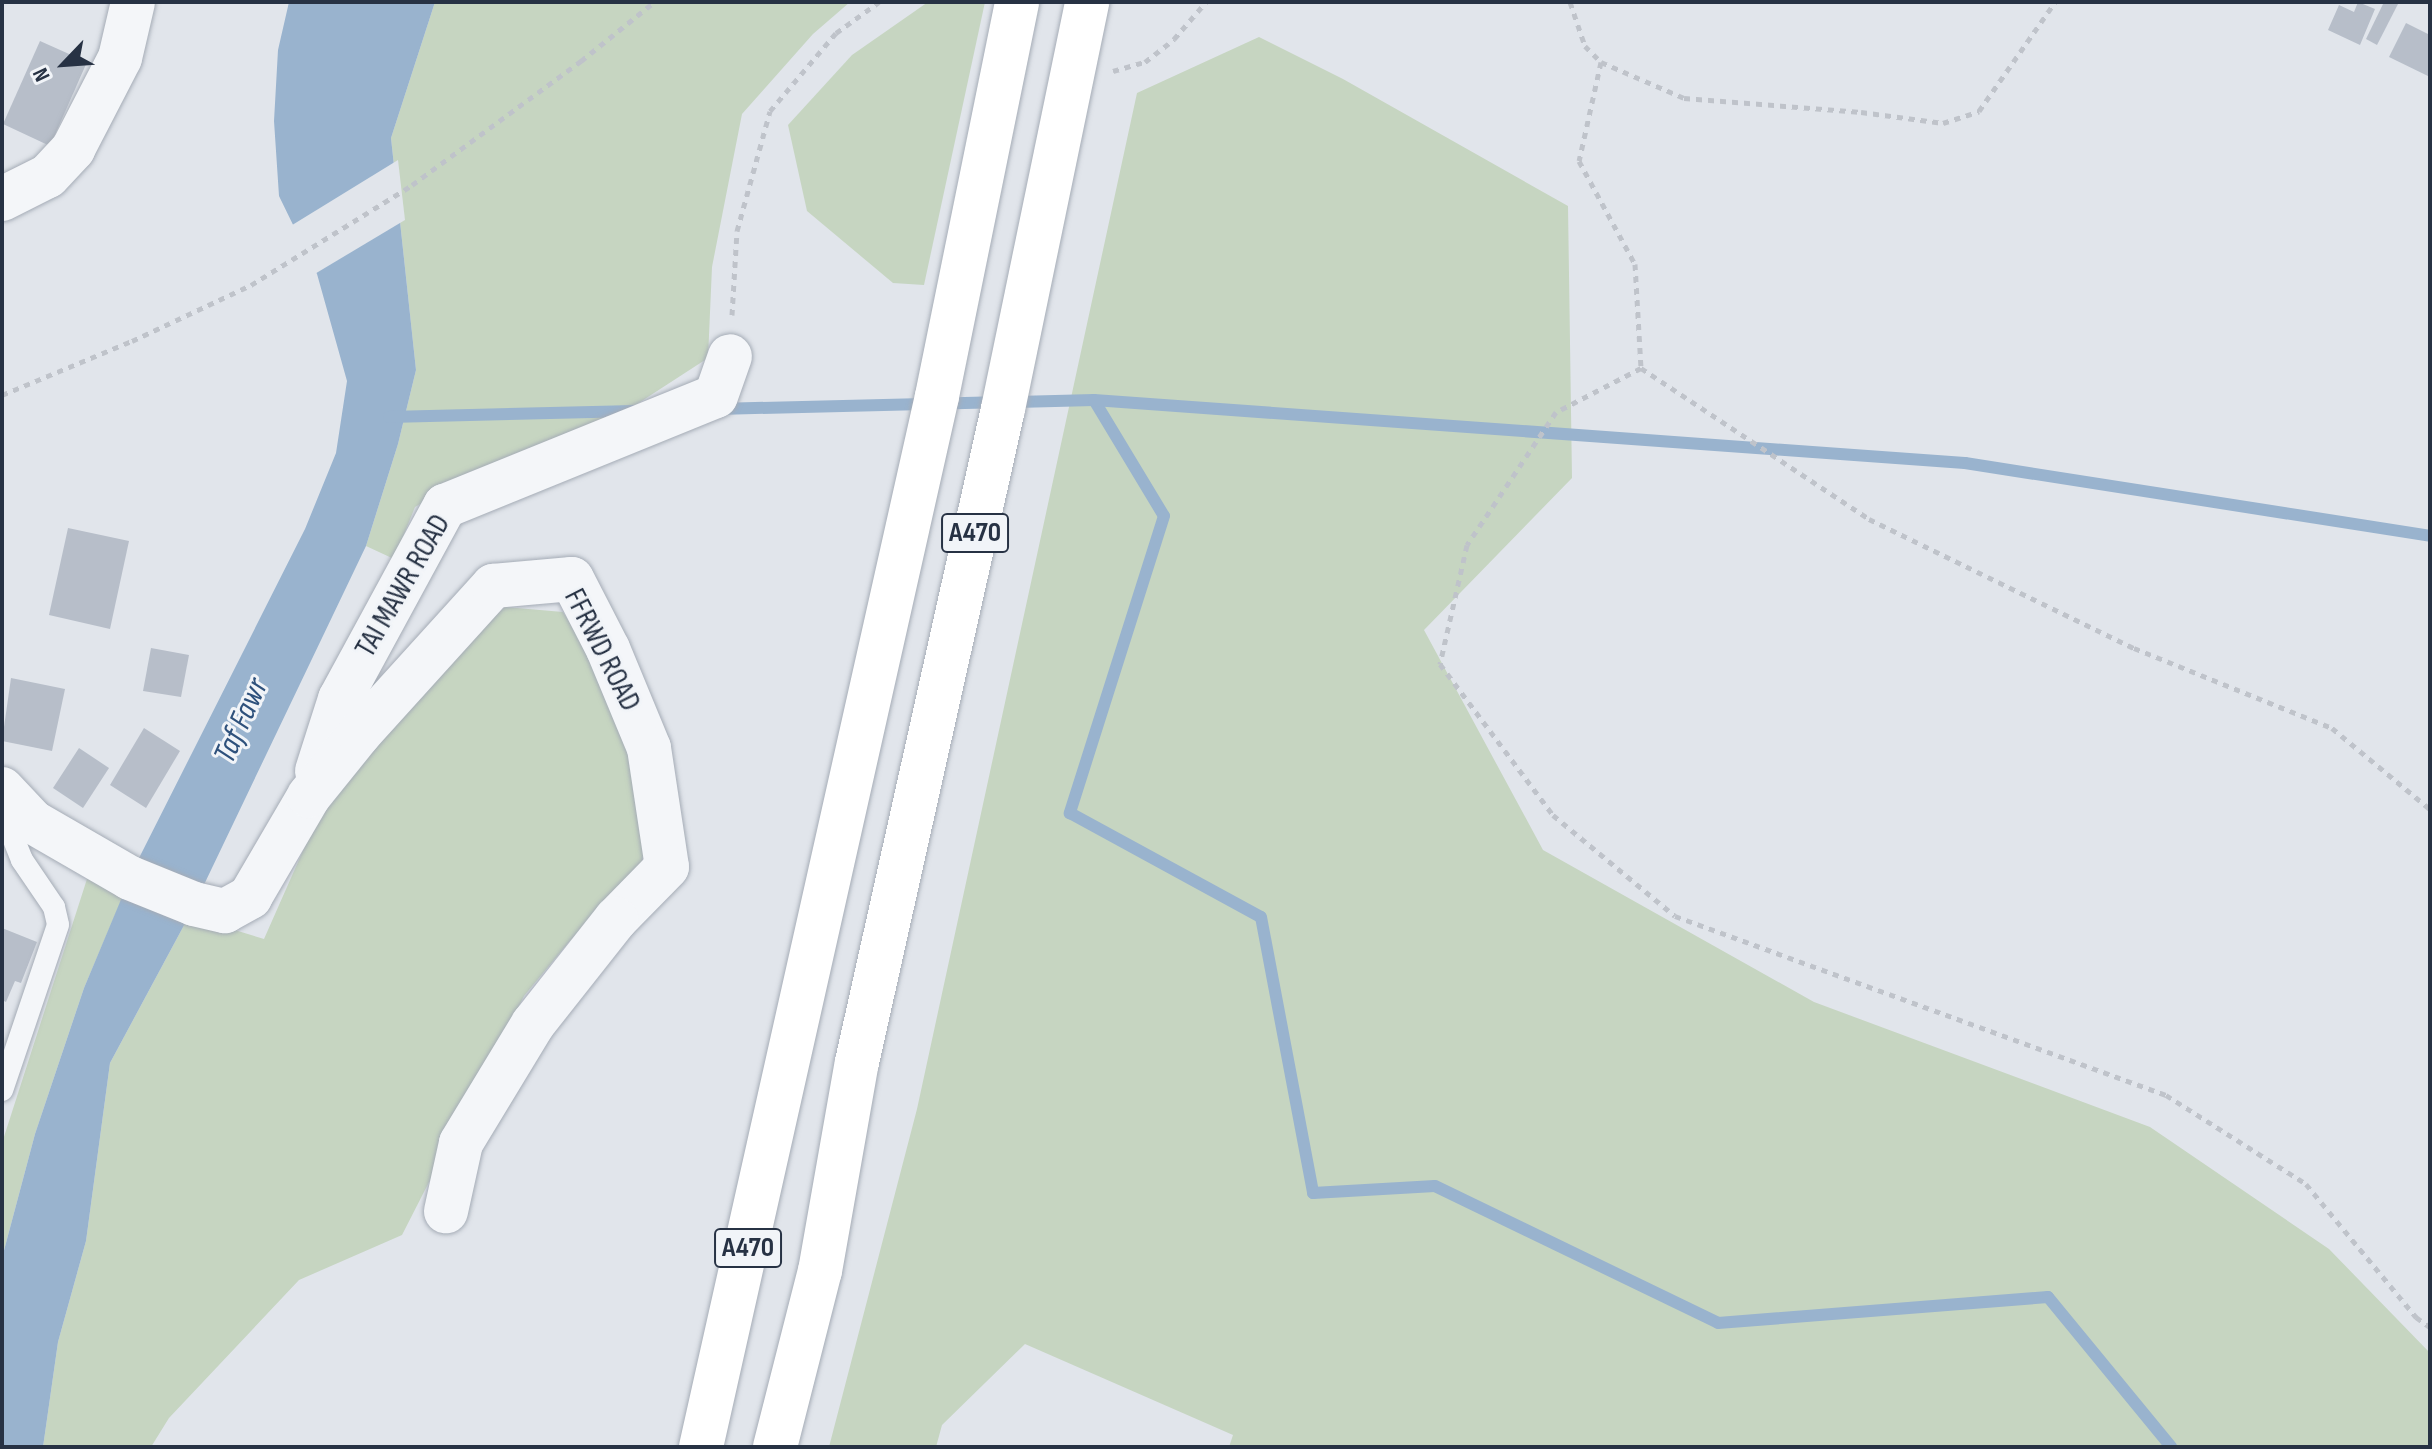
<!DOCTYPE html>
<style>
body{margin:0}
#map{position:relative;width:2432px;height:1449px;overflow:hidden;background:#e1e5eb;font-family:"Sofia Sans Condensed",sans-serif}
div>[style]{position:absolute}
.green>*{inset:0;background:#c6d5c1}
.water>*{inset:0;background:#99b3ce}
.pier>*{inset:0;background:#e1e5eb}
.stream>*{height:12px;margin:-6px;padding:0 6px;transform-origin:6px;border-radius:6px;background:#99b3ce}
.building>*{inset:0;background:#b7bec9}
.path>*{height:5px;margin-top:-2.5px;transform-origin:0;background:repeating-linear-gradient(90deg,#bfc3ca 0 6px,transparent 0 12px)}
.roads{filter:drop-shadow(0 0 2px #a5acb6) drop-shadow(0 0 2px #a5acb6)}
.lane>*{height:22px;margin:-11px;padding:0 11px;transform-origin:11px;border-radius:11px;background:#f4f6f9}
.street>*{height:44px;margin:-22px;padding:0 22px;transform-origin:22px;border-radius:22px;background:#f4f6f9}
.highway>*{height:44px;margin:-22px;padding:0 22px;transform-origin:22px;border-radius:22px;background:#fff}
span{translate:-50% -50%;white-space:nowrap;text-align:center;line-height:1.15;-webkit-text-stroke:6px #f1f4f8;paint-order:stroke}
.shield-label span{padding:2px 6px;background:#f1f4f8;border:2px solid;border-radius:6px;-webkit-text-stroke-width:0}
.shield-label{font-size:28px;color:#273244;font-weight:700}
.street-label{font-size:30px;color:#273244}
.water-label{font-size:32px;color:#2e517c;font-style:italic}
.frame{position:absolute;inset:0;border:4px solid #273244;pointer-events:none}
.north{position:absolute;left:24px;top:24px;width:80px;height:80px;-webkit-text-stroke:6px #f1f4f8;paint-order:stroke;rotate:245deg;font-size:22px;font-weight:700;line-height:32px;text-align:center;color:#273244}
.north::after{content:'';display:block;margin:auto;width:28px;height:36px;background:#273244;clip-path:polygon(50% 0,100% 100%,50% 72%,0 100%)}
</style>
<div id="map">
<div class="green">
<i style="clip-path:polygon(435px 2px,850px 2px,813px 34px,742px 114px,712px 267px,708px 358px,597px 430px,470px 476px,415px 507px,394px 559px,366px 546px,398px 444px,416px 370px,391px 138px)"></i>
<i style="clip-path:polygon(928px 2px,985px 2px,924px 285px,893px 283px,807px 211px,788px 125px,852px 55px)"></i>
<i style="clip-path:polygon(1259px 37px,1343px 79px,1568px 206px,1572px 478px,1424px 630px,1543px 850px,1814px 1002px,2150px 1127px,2329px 1249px,2430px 1353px,2430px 1447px,1229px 1447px,1233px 1435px,1025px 1344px,942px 1425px,936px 1447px,829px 1447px,917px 1109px,1137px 93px)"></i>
<i style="clip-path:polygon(505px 607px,563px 612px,605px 681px,650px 806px,641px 870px,568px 943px,524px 996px,402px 1235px,299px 1280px,169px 1418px,151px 1447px,43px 1447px,58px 1342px,86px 1241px,110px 1063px,189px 916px,264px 939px,317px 819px,433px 671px)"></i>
<i style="clip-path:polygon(87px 879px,126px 889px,84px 988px,35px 1134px,2px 1258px,2px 1143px)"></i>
</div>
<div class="water">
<i style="clip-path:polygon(289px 2px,435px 2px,391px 138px,416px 370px,398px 444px,366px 546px,189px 916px,110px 1063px,86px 1241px,58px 1342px,43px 1447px,2px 1447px,2px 1258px,35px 1134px,84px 988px,135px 866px,305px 529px,336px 453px,347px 381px,317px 274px,279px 196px,274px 121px,278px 50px)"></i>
</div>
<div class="pier">
<i style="clip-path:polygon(398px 160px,405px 220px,313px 275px,289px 227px)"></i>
</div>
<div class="stream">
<i style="left:1094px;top:400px;width:135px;rotate:58.9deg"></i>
<i style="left:1164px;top:516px;width:312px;rotate:107.6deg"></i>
<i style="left:1070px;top:813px;width:217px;rotate:28.6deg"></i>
<i style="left:1261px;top:917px;width:281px;rotate:79.3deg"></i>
<i style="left:1313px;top:1193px;width:122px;rotate:-3.3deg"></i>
<i style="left:1435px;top:1186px;width:314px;rotate:25.8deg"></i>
<i style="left:1718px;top:1323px;width:331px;rotate:-4.5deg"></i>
<i style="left:2048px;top:1297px;width:194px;rotate:50.6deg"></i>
<i style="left:1013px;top:402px;width:81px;rotate:-1.4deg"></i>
<i style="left:1094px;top:400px;width:873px;rotate:4.14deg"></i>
<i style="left:1965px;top:463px;width:471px;rotate:8.9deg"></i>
<i style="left:717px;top:409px;width:278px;rotate:-1.4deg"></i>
<i style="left:389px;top:417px;width:246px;rotate:-1.4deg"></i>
</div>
<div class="building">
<i style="clip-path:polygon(2358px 2px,2375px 9px,2360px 45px,2328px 30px,2339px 5px,2354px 12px)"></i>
<i style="clip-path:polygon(2384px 2px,2398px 4px,2377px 45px,2366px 39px)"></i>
<i style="clip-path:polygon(2406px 23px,2430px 35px,2430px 77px,2389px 57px)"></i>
<i style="clip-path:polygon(40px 41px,87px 62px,50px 146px,3px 124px)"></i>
<i style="clip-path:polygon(68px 528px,129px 541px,110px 629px,49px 615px)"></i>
<i style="clip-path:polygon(151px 648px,189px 655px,181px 697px,143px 691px)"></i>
<i style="clip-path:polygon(11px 678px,65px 689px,52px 751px,2px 741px)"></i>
<i style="clip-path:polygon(144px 728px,180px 751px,146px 808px,110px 785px)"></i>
<i style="clip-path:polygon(79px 748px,109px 768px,83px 808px,53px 788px)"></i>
<i style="clip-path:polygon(2px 928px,37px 942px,21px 983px,15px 981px,6px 1002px,2px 1000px)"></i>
</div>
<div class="path">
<i style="left:1570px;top:2px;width:46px;rotate:71.2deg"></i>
<i style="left:1585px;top:46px;width:23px;rotate:45deg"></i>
<i style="left:1601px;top:62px;width:101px;rotate:102.5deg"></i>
<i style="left:1579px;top:161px;width:117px;rotate:61.5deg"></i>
<i style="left:1635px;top:264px;width:104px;rotate:86.7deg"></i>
<i style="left:1641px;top:368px;width:273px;rotate:33.5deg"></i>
<i style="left:1869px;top:519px;width:295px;rotate:26deg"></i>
<i style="left:2134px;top:648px;width:214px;rotate:22deg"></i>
<i style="left:2332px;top:728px;width:127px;rotate:39.6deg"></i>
<i style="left:1601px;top:62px;width:90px;rotate:23.4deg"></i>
<i style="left:1684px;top:98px;width:178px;rotate:4.5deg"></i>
<i style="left:1861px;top:112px;width:83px;rotate:7.6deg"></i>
<i style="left:1943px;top:123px;width:38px;rotate:-18deg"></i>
<i style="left:1979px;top:111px;width:133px;rotate:-55.1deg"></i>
<i style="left:1113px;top:71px;width:33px;rotate:-16deg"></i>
<i style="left:1145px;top:62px;width:37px;rotate:-38deg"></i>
<i style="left:1174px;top:39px;width:49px;rotate:-49.1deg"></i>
<i style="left:732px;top:315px;width:84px;rotate:-86.6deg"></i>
<i style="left:737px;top:231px;width:124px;rotate:-74.6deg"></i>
<i style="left:770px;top:111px;width:102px;rotate:-49.8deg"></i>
<i style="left:836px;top:33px;width:53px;rotate:-35.8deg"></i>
<i style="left:1641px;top:368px;width:96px;rotate:152.6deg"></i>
<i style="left:1556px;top:412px;width:160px;rotate:123.8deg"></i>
<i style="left:1467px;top:545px;width:122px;rotate:102.8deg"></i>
<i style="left:1440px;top:664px;width:189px;rotate:53.2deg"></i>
<i style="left:1553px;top:815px;width:158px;rotate:39.6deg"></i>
<i style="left:1675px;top:916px;width:523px;rotate:20.03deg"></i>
<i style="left:2166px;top:1095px;width:166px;rotate:32.4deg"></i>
<i style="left:2306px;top:1184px;width:173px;rotate:50.4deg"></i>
<i style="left:2416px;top:1317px;width:17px;rotate:36deg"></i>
<i style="left:2px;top:395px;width:141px;rotate:-22.6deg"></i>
<i style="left:132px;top:341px;width:132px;rotate:-25.2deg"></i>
<i style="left:251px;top:285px;width:190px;rotate:-31.8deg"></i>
<i style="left:412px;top:185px;width:210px;rotate:-36.3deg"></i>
<i style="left:581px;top:61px;width:94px;rotate:-38.9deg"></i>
</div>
<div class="roads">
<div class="lane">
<i style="left:2px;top:810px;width:54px;rotate:68.2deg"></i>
<i style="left:22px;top:860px;width:57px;rotate:55.8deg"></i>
<i style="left:54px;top:907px;width:18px;rotate:77deg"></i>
<i style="left:58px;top:925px;width:174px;rotate:108.7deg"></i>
</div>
<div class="street">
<i style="left:2px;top:199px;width:51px;rotate:-26.6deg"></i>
<i style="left:48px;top:176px;width:37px;rotate:-47deg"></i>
<i style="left:73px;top:149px;width:102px;rotate:-62.7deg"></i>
<i style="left:120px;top:58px;width:57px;rotate:-76.9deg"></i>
<i style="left:317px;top:771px;width:76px;rotate:-72.3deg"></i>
<i style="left:340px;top:699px;width:220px;rotate:-61.5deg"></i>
<i style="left:445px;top:506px;width:292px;rotate:-22.1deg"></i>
<i style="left:716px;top:396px;width:42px;rotate:-70.7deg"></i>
<i style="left:2px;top:789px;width:45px;rotate:46.8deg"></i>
<i style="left:33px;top:822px;width:112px;rotate:30deg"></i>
<i style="left:130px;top:878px;width:69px;rotate:22.1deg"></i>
<i style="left:194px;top:904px;width:32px;rotate:13deg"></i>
<i style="left:225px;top:911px;width:29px;rotate:-29deg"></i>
<i style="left:250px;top:897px;width:117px;rotate:-59.7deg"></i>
<i style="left:309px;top:796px;width:80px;rotate:-51.1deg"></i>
<i style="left:359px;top:734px;width:200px;rotate:-47.8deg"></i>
<i style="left:493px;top:586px;width:79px;rotate:-5.1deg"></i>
<i style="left:572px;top:579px;width:79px;rotate:62.8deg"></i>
<i style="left:608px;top:649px;width:107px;rotate:67.5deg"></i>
<i style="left:649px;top:748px;width:120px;rotate:81.4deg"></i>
<i style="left:667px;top:867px;width:73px;rotate:134.4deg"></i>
<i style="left:616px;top:919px;width:134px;rotate:128.3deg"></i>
<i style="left:533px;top:1024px;width:139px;rotate:121.2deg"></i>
<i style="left:461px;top:1143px;width:70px;rotate:102.4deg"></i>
</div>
<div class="highway">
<i style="left:701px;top:1447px;width:1077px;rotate:-77.34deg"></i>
<i style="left:937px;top:396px;width:402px;rotate:-78.5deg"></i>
<i style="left:775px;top:1447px;width:182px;rotate:-75.7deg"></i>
<i style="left:820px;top:1271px;width:212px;rotate:-80deg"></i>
<i style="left:857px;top:1062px;width:669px;rotate:-77.4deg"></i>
<i style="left:1003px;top:409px;width:416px;rotate:-78.3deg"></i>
</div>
</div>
<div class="shield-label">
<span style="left:975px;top:533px">A470</span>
<span style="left:748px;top:1248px">A470</span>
</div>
<div class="street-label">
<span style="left:403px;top:586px;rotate:-60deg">TAI MAWR ROAD</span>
<span style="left:602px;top:650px;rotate:63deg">FFRWD ROAD</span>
</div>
<div class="water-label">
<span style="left:242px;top:721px;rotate:-66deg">Taf Fawr</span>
</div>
<div class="frame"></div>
<div class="north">N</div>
</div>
